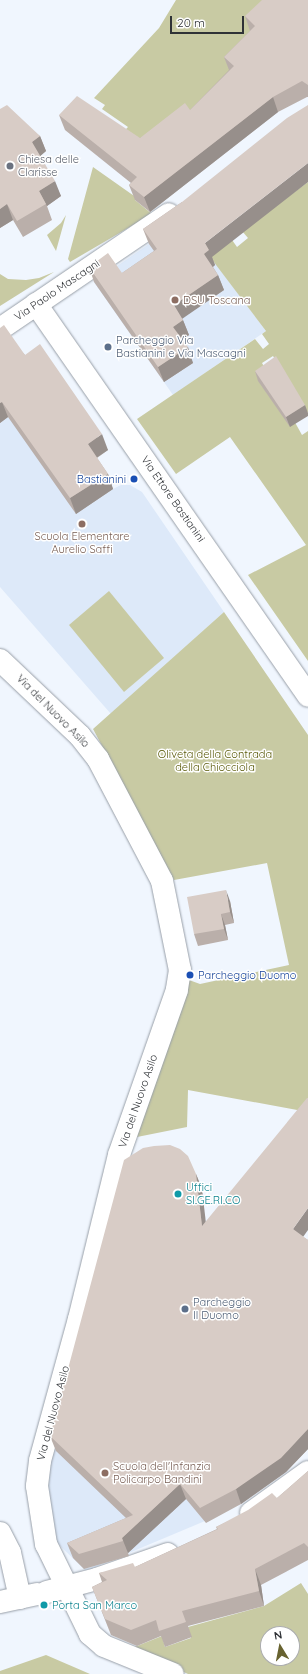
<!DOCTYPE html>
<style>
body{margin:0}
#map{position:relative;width:308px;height:1674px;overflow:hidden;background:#f0f6fe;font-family:Quicksand,sans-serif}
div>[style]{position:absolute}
.built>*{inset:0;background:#dde9f9}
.green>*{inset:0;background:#c8caa3}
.roads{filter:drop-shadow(0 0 1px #989fa8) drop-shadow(0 0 1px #989fa8)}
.street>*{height:22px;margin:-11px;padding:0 11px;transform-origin:11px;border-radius:11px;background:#fff}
.secondary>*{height:22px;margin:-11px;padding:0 11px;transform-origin:11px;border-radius:11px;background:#fff}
.wall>*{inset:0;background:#baafaa}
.shaded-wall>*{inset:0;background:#978f8b}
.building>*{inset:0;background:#d8ccc6}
.dots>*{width:11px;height:11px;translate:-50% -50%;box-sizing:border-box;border:2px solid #fff;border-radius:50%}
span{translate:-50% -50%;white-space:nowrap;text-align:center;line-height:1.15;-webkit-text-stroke:3px #fff;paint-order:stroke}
.worship-label{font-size:11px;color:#5b616d}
.left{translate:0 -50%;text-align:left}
.street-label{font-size:11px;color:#2f3236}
.education-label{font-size:11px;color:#785e54}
.service-label{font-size:11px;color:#4e5e75}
.transit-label{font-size:11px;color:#164399}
.right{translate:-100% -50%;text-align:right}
.park-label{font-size:11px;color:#595907}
.culture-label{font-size:11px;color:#0d838f}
.north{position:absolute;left:260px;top:1626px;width:40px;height:40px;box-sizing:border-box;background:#fff;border:1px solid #acadaf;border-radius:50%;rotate:350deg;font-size:11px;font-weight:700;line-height:16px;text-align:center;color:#2f3236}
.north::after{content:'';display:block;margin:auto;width:14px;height:18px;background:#686330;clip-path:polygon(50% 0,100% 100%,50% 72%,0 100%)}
.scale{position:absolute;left:170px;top:16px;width:74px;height:18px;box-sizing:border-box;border:2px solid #2f3236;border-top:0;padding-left:5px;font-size:12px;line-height:14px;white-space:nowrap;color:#2f3236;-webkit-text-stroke:3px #fff;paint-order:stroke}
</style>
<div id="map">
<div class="built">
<i style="clip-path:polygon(182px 218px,266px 331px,173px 395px,94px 282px,178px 224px)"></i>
<i style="clip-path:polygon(0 347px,108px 450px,93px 460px,113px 489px,121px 485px,130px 485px,142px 492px,224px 612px,111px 714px,0 587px)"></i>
<i style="clip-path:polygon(73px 1373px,182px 1443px,205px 1521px,86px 1571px,54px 1540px,45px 1476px)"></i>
</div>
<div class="green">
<i style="clip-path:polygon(176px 0,286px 0,270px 60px,146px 154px,119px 136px,128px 127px,102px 109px,105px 105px,94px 98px,159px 28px)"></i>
<i style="clip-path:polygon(93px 167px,137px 198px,135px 200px,152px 214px,70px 262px,68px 259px)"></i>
<i style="clip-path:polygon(308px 182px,308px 413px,273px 356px,262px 363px,302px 435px,308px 431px,308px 661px,248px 575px,306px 545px,230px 437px,176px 474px,137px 419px,255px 339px,263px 349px,269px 344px,262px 334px,266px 331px,207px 253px,230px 237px,237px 247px,248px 238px,242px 231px)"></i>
<i style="clip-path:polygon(66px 215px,56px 251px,47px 235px,61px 223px)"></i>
<i style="clip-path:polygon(54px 272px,0 306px,0 274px,8px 279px,26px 280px,39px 278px)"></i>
<i style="clip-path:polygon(109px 591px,164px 658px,124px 692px,69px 625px)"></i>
<i style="clip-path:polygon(224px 612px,308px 735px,308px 1112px,188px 1090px,187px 1127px,137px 1137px,189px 980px,200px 984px,289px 965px,267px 863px,174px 880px,93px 729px)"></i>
<i style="clip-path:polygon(evenodd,301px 1583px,308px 1594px,308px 1674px,188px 1674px,132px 1648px,162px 1636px,165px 1647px,191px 1638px,188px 1627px,264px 1606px,301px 1583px,268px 1634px,292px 1634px,292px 1658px,268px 1658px,268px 1634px)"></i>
<i style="clip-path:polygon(46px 1655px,90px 1674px,0 1674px,0 1671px)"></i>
</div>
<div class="roads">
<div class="street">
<i style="left:36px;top:304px;width:477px;rotate:55.2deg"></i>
<i style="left:0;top:329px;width:204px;rotate:-34.2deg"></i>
<i style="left:0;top:660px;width:110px;rotate:43.5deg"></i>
<i style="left:80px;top:736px;width:29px;rotate:52deg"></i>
<i style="left:98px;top:759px;width:138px;rotate:62.3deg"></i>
<i style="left:162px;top:881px;width:91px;rotate:78.6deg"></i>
<i style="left:180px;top:970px;width:20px;rotate:99deg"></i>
<i style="left:177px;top:990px;width:175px;rotate:109.4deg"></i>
<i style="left:119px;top:1155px;width:169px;rotate:103.7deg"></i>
<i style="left:79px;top:1319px;width:147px;rotate:105.4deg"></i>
<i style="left:40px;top:1461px;width:25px;rotate:97deg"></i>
<i style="left:37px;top:1486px;width:59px;rotate:81.2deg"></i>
<i style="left:46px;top:1544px;width:100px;rotate:63.9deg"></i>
<i style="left:90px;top:1634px;width:18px;rotate:41deg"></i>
<i style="left:104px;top:1646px;width:74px;rotate:22.1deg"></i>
<i style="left:251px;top:1513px;width:70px;rotate:-35.7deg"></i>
<i style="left:0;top:1533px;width:22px;rotate:63deg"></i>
<i style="left:10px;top:1553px;width:46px;rotate:77.5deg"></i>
<i style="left:47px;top:1592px;width:52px;rotate:-14.6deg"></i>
<i style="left:97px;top:1579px;width:75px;rotate:-19.4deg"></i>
</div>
<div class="secondary">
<i style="left:0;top:1602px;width:38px;rotate:-12deg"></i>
</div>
</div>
<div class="wall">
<i style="clip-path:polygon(308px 0,308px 97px,307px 97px,278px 112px,150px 212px,135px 200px,129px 185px,131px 183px,65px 130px,59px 115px,140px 138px,190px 110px,229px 70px,224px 57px,250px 31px,245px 16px)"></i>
<i style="clip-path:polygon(0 109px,40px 136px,46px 151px,40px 156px,61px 196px,47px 206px,52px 220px,23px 237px,13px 220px,0 228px)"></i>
<i style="clip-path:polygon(182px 202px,212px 257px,215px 265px,213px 267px,218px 275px,224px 290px,182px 318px,189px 335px,182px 340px,193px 363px,164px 382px,94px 282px,89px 267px,122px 273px,154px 251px,149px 244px,143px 229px)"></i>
<i style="clip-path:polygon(0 328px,25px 355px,108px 450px,97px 458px,108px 474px,113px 489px,76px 514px,8px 417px,0 423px)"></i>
<i style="clip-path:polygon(255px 371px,305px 405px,290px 427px,258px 381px)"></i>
<i style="clip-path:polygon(230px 901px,234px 923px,225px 925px,228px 940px,198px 946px,194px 934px)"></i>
<i style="clip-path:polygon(196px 1174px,202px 1189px,205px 1222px,303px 1237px,308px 1240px,308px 1449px,286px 1472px,241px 1504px,206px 1523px,186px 1499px,128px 1553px,129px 1556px,84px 1569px,73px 1558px,67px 1543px,126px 1518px,56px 1451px,50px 1436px)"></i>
<i style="clip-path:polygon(308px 1471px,308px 1560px,261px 1585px,264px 1606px,188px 1626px,192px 1637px,165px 1647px,161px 1636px,137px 1646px,111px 1635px,92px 1587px,102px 1582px,99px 1573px,135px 1567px,217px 1529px,216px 1527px,277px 1498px)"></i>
</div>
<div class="shaded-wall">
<i style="clip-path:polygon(273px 97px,278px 112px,150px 212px,144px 197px)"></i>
<i style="clip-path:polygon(40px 136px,46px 151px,38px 158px,32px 142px)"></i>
<i style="clip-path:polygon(308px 163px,308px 182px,212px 257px,215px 265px,209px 270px,204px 254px,205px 243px)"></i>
<i style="clip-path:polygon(55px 181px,61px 196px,47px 206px,39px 191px)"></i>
<i style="clip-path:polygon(7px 204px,13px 220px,0 228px,0 209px)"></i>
<i style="clip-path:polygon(218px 275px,224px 290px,179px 321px,174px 305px)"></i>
<i style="clip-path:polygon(183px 320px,189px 335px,179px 342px,173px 327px)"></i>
<i style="clip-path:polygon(188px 347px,193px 363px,164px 382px,158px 367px)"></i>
<i style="clip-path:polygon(2px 402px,8px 417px,0 423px,0 403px)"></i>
<i style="clip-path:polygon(305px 405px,308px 413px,308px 416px,290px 427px,286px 417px)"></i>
<i style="clip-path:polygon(102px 434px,108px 450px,93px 460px,88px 444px)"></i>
<i style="clip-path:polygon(108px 474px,113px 489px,76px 514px,70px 498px)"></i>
<i style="clip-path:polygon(226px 890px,230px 901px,234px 923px,230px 912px)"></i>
<i style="clip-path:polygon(221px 914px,225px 925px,228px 940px,224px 929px)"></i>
<i style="clip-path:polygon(196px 1174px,202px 1189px,208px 1241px,202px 1226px)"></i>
<i style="clip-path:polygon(308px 1208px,308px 1230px,298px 1244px,293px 1229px)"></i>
<i style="clip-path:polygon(308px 1429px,308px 1449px,286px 1472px,241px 1504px,236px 1489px)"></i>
<i style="clip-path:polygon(180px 1484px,186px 1499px,128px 1553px,122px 1538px)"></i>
<i style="clip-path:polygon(255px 1569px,261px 1585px,264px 1606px,259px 1591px)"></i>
</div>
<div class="building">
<i style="clip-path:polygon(262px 0,308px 0,308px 85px,302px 81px,273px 97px,144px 197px,129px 185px,137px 177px,59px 115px,77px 96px,140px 138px,185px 103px,190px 110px,234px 66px,224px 57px,255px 26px,245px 16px)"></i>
<i style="clip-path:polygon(7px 105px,40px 136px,32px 142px,55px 181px,39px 191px,46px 204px,17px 221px,7px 204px,0 209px,0 109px)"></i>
<i style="clip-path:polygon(308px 105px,308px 163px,205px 243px,209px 250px,204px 254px,218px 275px,174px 305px,183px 320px,173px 327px,188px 347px,158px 367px,89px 267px,108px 253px,122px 273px,157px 249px,143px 229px,182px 202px,287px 118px)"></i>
<i style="clip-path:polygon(4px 325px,25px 355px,40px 344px,102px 434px,88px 444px,108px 474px,70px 498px,2px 402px,0 403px,0 328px)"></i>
<i style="clip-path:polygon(276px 356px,305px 405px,286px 417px,255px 371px)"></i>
<i style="clip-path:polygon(226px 890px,230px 912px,221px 914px,224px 929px,194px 934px,187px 897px)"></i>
<i style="clip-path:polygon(307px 1098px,308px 1098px,308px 1208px,293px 1229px,308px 1240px,308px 1429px,281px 1458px,236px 1489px,200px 1508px,180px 1484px,122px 1538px,123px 1541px,79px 1554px,67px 1543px,133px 1515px,50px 1436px,124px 1160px,143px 1148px,154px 1146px,170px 1145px,180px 1149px,188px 1156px,196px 1174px,202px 1226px)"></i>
<i style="clip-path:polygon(308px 1471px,308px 1547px,304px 1543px,255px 1569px,259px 1591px,182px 1611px,186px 1622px,159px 1631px,156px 1620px,131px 1630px,105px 1619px,92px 1587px,107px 1580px,99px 1573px,133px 1563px,135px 1567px,218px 1529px,216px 1527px,248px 1510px,272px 1493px,277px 1498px)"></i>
</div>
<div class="dots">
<i style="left:10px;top:166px;background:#6b7280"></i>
<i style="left:175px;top:300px;background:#8d6e63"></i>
<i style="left:108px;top:347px;background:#5c6f8a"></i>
<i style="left:134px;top:479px;background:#1a4fb4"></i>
<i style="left:82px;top:524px;background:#8d6e63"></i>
<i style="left:190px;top:975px;background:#1a4fb4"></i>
<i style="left:178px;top:1194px;background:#0f9aa8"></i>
<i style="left:185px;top:1309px;background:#5c6f8a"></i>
<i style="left:105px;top:1473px;background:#8d6e63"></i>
<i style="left:44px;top:1605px;background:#0f9aa8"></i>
</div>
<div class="worship-label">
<span class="left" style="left:18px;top:166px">Chiesa delle<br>Clarisse</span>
</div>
<div class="street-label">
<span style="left:57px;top:290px;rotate:-34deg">Via Paolo Mascagni</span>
<span style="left:173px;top:499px;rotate:55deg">Via Ettore Bastianini</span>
<span style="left:53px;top:711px;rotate:45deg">Via del Nuovo Asilo</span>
<span style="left:138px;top:1101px;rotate:-71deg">Via del Nuovo Asilo</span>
<span style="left:53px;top:1413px;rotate:-75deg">Via del Nuovo Asilo</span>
</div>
<div class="education-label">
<span class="left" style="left:183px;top:300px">DSU Toscana</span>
<span style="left:82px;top:543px">Scuola Elementare<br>Aurelio Saffi</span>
<span class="left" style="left:113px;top:1473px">Scuola dell'Infanzia<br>Policarpo Bandini</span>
</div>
<div class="service-label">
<span class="left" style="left:116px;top:347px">Parcheggio Via<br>Bastianini e Via Mascagni</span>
<span class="left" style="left:193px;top:1309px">Parcheggio<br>Il Duomo</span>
</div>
<div class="transit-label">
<span class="right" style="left:126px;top:479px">Bastianini</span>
<span class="left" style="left:198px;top:975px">Parcheggio Duomo</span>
</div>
<div class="park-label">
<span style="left:215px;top:761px">Oliveta della Contrada<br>della Chiocciola</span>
</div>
<div class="culture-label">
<span class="left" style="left:186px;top:1194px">Uffici<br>SI.GE.RI.CO</span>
<span class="left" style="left:52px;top:1605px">Porta San Marco</span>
</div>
<div class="north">N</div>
<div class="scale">20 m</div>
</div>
